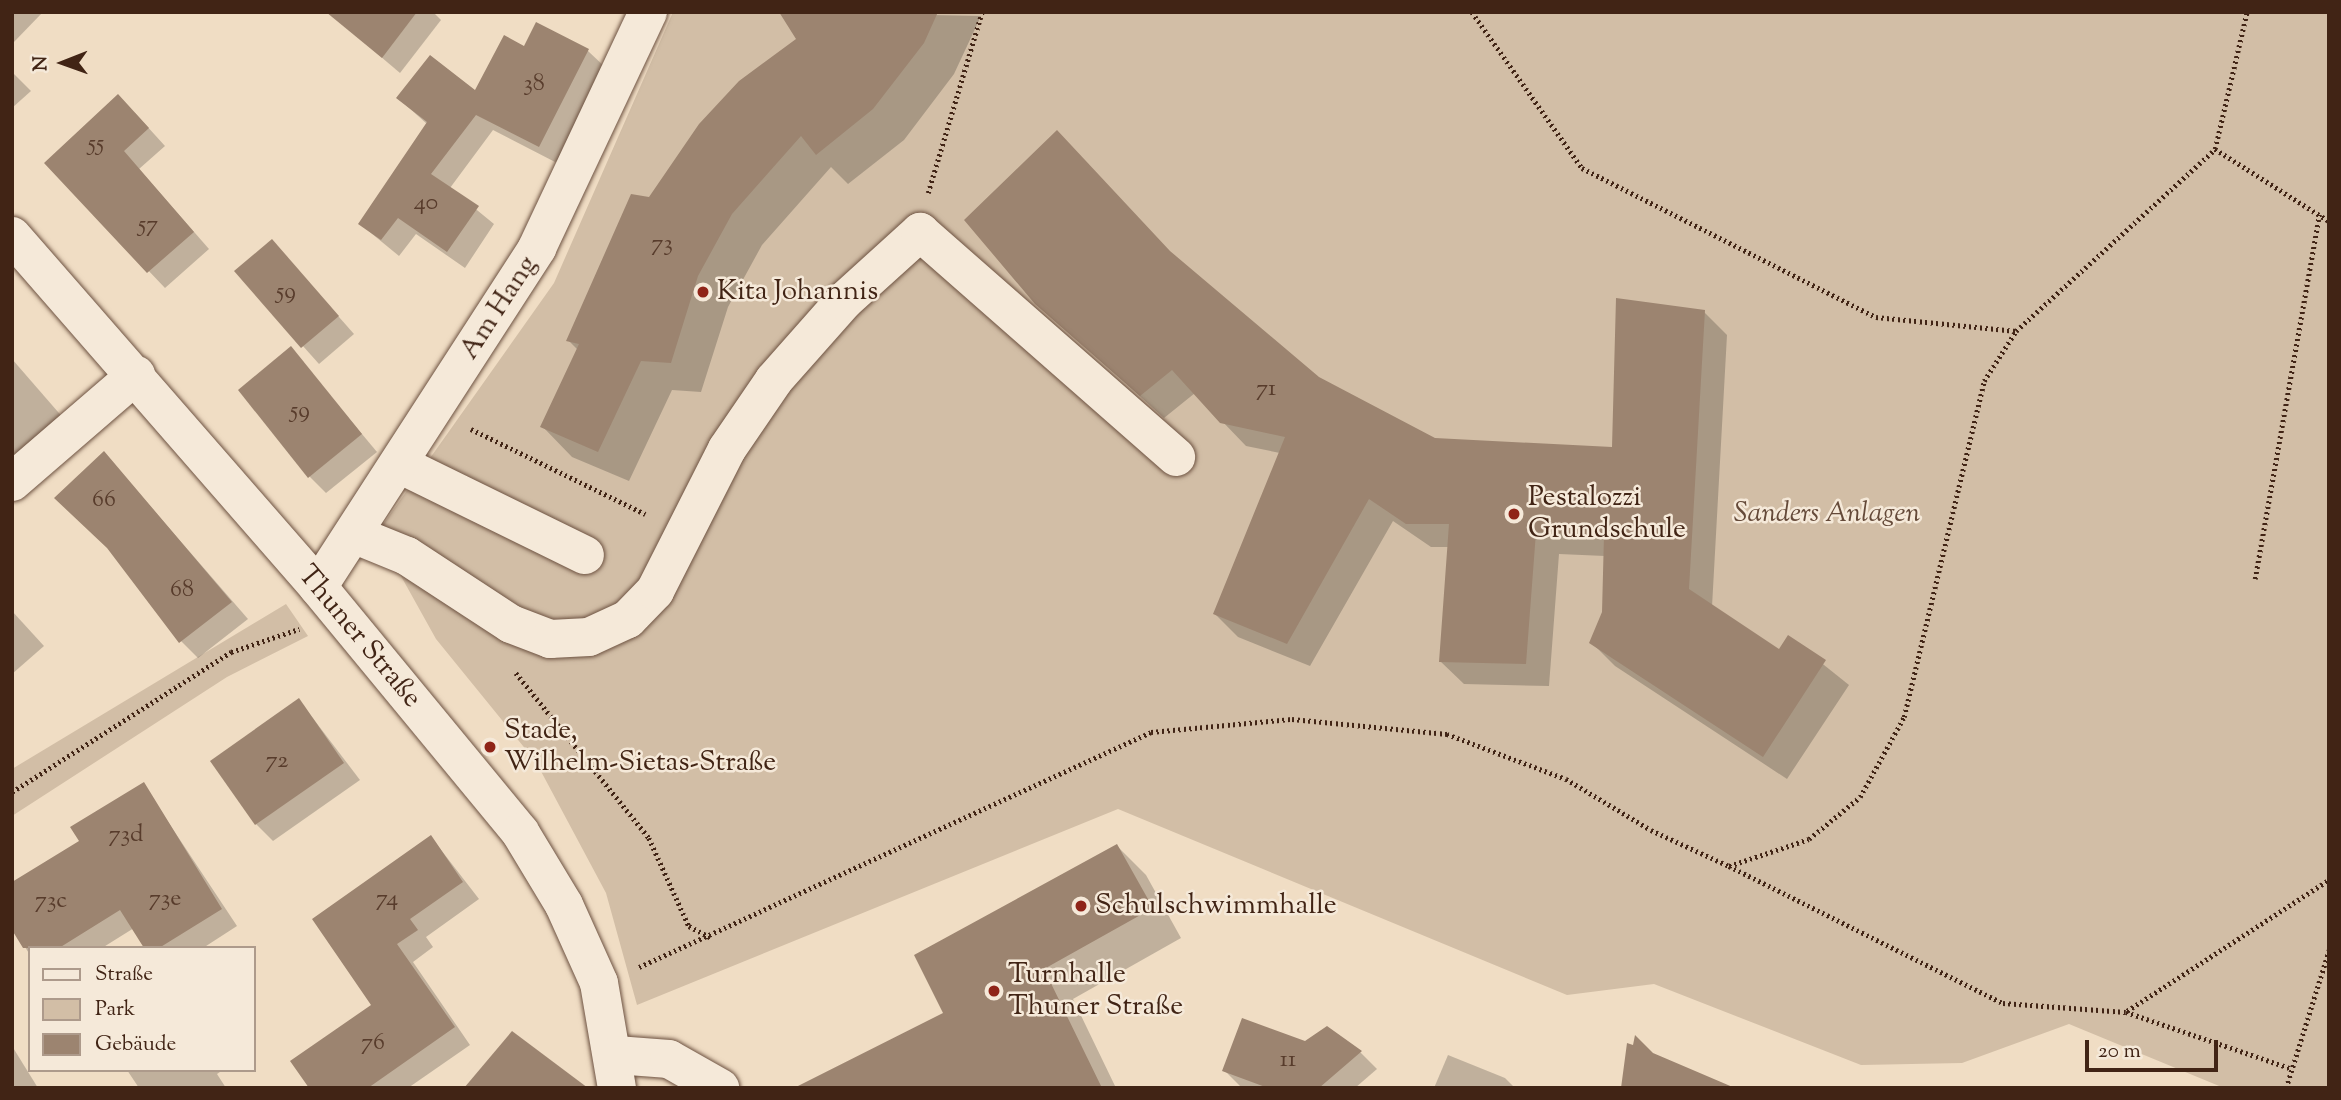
<!DOCTYPE html>
<meta charset="utf-8">
<style>
body{margin:0}
#map{position:relative;width:2341px;height:1100px;overflow:hidden;background:#f0ddc4;font-family:"Sorts Mill Goudy",serif}
div>[style]{position:absolute}
.green>*{inset:0;background:#d2bea6}
.shadow>*{inset:0;background:#0003}
.building>*{inset:0;background:#9c8470}
.path>*{height:4.5px;margin-top:-2.25px;transform-origin:0;background:repeating-linear-gradient(90deg,#412415 0 2px,transparent 0 5.5px)}
.roads{filter:drop-shadow(0 0 2px #6d5241) drop-shadow(0 0 2px #6d5241)}
.minor>*{height:38px;margin:-19px;padding:0 19px;transform-origin:19px;border-radius:19px;background:#f5e9d9}
.dots>*{width:19px;height:19px;translate:-50% -50%;box-sizing:border-box;border:4px solid #f5e9d9;border-radius:50%}
span{translate:-50% -50%;white-space:nowrap;text-align:center;line-height:1.15;-webkit-text-stroke:5px #f5e9d9;paint-order:stroke}
.number-label{font-size:24px;color:#583c2c}
.number-label span{-webkit-text-stroke-width:0}
.poi-label{font-size:28px;color:#412415}
.left{translate:0 -50%;text-align:left}
.street-label{font-size:28px;color:#412415}
.park-label{font-size:28px;color:#654a39;font-style:italic}
.frame{position:absolute;inset:0;border:14px solid #412415;pointer-events:none}
.legend{position:absolute;left:28px;top:946px;width:228px;height:126px;box-sizing:border-box;background:#f5e9d9;border:2px solid #ad9a8b;margin:0;padding:9px 12px;list-style:none;font-size:21px;color:#412415}
.legend li{display:flex;align-items:center;gap:14px;height:35px}
.legend b{width:35px;border:2px solid #ad9a8b}
.north{position:absolute;left:28px;top:28px;width:70px;height:70px;-webkit-text-stroke:5px #f5e9d9;paint-order:stroke;rotate:269deg;font-size:19px;font-weight:700;line-height:28px;text-align:center;color:#412415}
.north::after{content:'';display:block;margin:auto;width:24px;height:32px;background:#412415;clip-path:polygon(50% 0,100% 100%,50% 72%,0 100%)}
.scale{position:absolute;left:2085px;top:1040px;width:133px;height:32px;box-sizing:border-box;border:4px solid #412415;border-top:0;padding-left:9px;font-size:21px;line-height:24px;white-space:nowrap;color:#412415;-webkit-text-stroke:5px #f5e9d9;paint-order:stroke}
</style>
<div id="map">
<div class="green">
<i style="clip-path:polygon(673px 12px,2329px 12px,2329px 1088px,2224px 1088px,2069px 1024px,1962px 1063px,1861px 1065px,1654px 984px,1567px 995px,1118px 809px,637px 1005px,606px 893px,536px 762px,436px 639px,377px 533px,554px 283px)"></i>
<i style="clip-path:polygon(286px 604px,308px 636px,227px 677px,12px 816px,12px 769px)"></i>
</div>
<div class="shadow">
<i style="clip-path:polygon(12px 12px,43px 12px,12px 44px)"></i>
<i style="clip-path:polygon(328px 12px,433px 12px,441px 20px,400px 73px)"></i>
<i style="clip-path:polygon(781px 12px,981px 16px,954px 74px,904px 140px,848px 184px,831px 167px,762px 245px,728px 307px,701px 392px,672px 390px,629px 481px,572px 457px,542px 426px,578px 350px,568px 340px,650px 199px,799px 39px)"></i>
<i style="clip-path:polygon(524px 48px,588px 51px,605px 67px,557px 163px,493px 130px,450px 188px,494px 224px,465px 268px,416px 234px,399px 256px,360px 224px,427px 124px,398px 98px,476px 93px)"></i>
<i style="clip-path:polygon(12px 72px,31px 91px,12px 108px)"></i>
<i style="clip-path:polygon(135px 113px,165px 146px,139px 169px,209px 249px,165px 288px,46px 163px)"></i>
<i style="clip-path:polygon(272px 241px,354px 334px,319px 364px,236px 271px)"></i>
<i style="clip-path:polygon(1176px 259px,1318px 379px,1434px 439px,1614px 449px,1704px 312px,1727px 335px,1712px 607px,1780px 651px,1789px 637px,1849px 685px,1787px 779px,1615px 666px,1591px 642px,1604px 612px,1605px 556px,1559px 554px,1549px 686px,1464px 684px,1440px 661px,1449px 547px,1431px 547px,1393px 521px,1310px 666px,1238px 637px,1215px 614px,1280px 453px,1246px 446px,1195px 393px,1164px 418px,1037px 303px)"></i>
<i style="clip-path:polygon(291px 349px,377px 452px,326px 493px,310px 477px)"></i>
<i style="clip-path:polygon(12px 359px,65px 420px,12px 464px)"></i>
<i style="clip-path:polygon(104px 453px,248px 619px,198px 658px,181px 641px)"></i>
<i style="clip-path:polygon(12px 611px,44px 646px,12px 674px)"></i>
<i style="clip-path:polygon(299px 700px,360px 780px,273px 841px,256px 824px)"></i>
<i style="clip-path:polygon(143px 784px,237px 926px,203px 948px,146px 948px,134px 928px,102px 948px,30px 948px,30px 955px,12px 926px,81px 842px)"></i>
<i style="clip-path:polygon(431px 837px,479px 899px,426px 937px,433px 947px,413px 962px,470px 1045px,408px 1088px,311px 1088px,374px 1005px)"></i>
<i style="clip-path:polygon(1117px 846px,1146px 875px,1181px 938px,1073px 999px,1116px 1088px,812px 1088px,945px 1014px)"></i>
<i style="clip-path:polygon(1305px 1043px,1360px 1052px,1377px 1069px,1355px 1088px,1242px 1088px,1224px 1070px)"></i>
<i style="clip-path:polygon(12px 1046px,38px 1088px,12px 1088px)"></i>
<i style="clip-path:polygon(1448px 1055px,1505px 1078px,1515px 1088px,1434px 1088px)"></i>
<i style="clip-path:polygon(127px 1070px,223px 1070px,217px 1074px,226px 1088px,139px 1088px)"></i>
</div>
<div class="building">
<i style="clip-path:polygon(326px 12px,417px 12px,382px 58px)"></i>
<i style="clip-path:polygon(779px 12px,938px 12px,924px 43px,873px 109px,816px 155px,801px 136px,732px 214px,698px 276px,671px 363px,641px 361px,598px 452px,540px 427px,579px 344px,566px 341px,631px 194px,649px 197px,699px 124px,739px 81px,796px 39px)"></i>
<i style="clip-path:polygon(536px 22px,589px 49px,539px 147px,476px 115px,431px 174px,479px 206px,447px 252px,398px 218px,381px 240px,358px 224px,427px 122px,396px 98px,430px 55px,475px 90px,504px 35px,524px 46px)"></i>
<i style="clip-path:polygon(118px 94px,149px 128px,124px 151px,194px 232px,147px 273px,44px 163px)"></i>
<i style="clip-path:polygon(1057px 130px,1170px 251px,1319px 377px,1435px 438px,1612px 447px,1616px 298px,1705px 310px,1689px 589px,1779px 649px,1788px 635px,1826px 660px,1763px 757px,1589px 643px,1602px 612px,1604px 535px,1536px 532px,1526px 664px,1439px 662px,1449px 524px,1406px 524px,1369px 499px,1287px 644px,1213px 614px,1285px 437px,1220px 423px,1172px 370px,1140px 396px,1035px 304px,964px 220px)"></i>
<i style="clip-path:polygon(272px 239px,339px 316px,301px 348px,234px 271px)"></i>
<i style="clip-path:polygon(291px 346px,362px 434px,308px 478px,238px 390px)"></i>
<i style="clip-path:polygon(104px 451px,232px 602px,179px 643px,107px 548px,54px 498px)"></i>
<i style="clip-path:polygon(299px 698px,344px 763px,255px 825px,210px 761px)"></i>
<i style="clip-path:polygon(144px 782px,222px 909px,159px 948px,144px 948px,120px 910px,59px 948px,23px 948px,12px 930px,12px 882px,79px 841px,70px 827px)"></i>
<i style="clip-path:polygon(431px 835px,463px 882px,410px 919px,418px 930px,397px 944px,455px 1027px,368px 1088px,309px 1088px,290px 1061px,371px 1005px,312px 919px)"></i>
<i style="clip-path:polygon(1117px 844px,1153px 908px,1044px 969px,1102px 1088px,794px 1088px,943px 1013px,914px 955px)"></i>
<i style="clip-path:polygon(1242px 1018px,1305px 1041px,1327px 1026px,1362px 1051px,1319px 1088px,1268px 1088px,1222px 1071px)"></i>
<i style="clip-path:polygon(512px 1031px,588px 1088px,464px 1088px)"></i>
<i style="clip-path:polygon(1635px 1035px,1653px 1053px,1735px 1088px,1621px 1088px,1627px 1043px,1633px 1045px)"></i>
</div>
<div class="path">
<i style="left:1472px;top:12px;width:191px;rotate:54.8deg"></i>
<i style="left:1582px;top:168px;width:330px;rotate:26.9deg"></i>
<i style="left:1876px;top:317px;width:141px;rotate:5.7deg"></i>
<i style="left:2215px;top:149px;width:135px;rotate:32.3deg"></i>
<i style="left:928px;top:193px;width:189px;rotate:-73.4deg"></i>
<i style="left:471px;top:429px;width:194px;rotate:26deg"></i>
<i style="left:2255px;top:579px;width:370px;rotate:-80deg"></i>
<i style="left:516px;top:673px;width:212px;rotate:51.1deg"></i>
<i style="left:649px;top:838px;width:97px;rotate:65.6deg"></i>
<i style="left:689px;top:926px;width:26px;rotate:28deg"></i>
<i style="left:12px;top:792px;width:260px;rotate:-32.6deg"></i>
<i style="left:231px;top:652px;width:72px;rotate:-18.7deg"></i>
<i style="left:1729px;top:866px;width:306px;rotate:26.6deg"></i>
<i style="left:2003px;top:1003px;width:123px;rotate:4.2deg"></i>
<i style="left:2126px;top:1012px;width:173px;rotate:18.9deg"></i>
<i style="left:639px;top:967px;width:563px;rotate:-24.65deg"></i>
<i style="left:1151px;top:732px;width:142px;rotate:-5.3deg"></i>
<i style="left:1292px;top:719px;width:156px;rotate:5.5deg"></i>
<i style="left:1447px;top:734px;width:127px;rotate:20.7deg"></i>
<i style="left:1566px;top:779px;width:99px;rotate:31deg"></i>
<i style="left:1651px;top:830px;width:86px;rotate:24.8deg"></i>
<i style="left:1729px;top:866px;width:84px;rotate:-18.6deg"></i>
<i style="left:1809px;top:839px;width:66px;rotate:-39.5deg"></i>
<i style="left:1860px;top:797px;width:91px;rotate:-61.2deg"></i>
<i style="left:1904px;top:717px;width:345px;rotate:-76.6deg"></i>
<i style="left:1984px;top:381px;width:59px;rotate:-57.4deg"></i>
<i style="left:2016px;top:331px;width:270px;rotate:-42.4deg"></i>
<i style="left:2215px;top:149px;width:141px;rotate:-76.9deg"></i>
<i style="left:2127px;top:1011px;width:241px;rotate:-33deg"></i>
<i style="left:2286px;top:1088px;width:145px;rotate:-72.7deg"></i>
</div>
<div class="roads">
<div class="minor">
<i style="left:12px;top:236px;width:466px;rotate:48.9deg"></i>
<i style="left:318px;top:587px;width:318px;rotate:50.5deg"></i>
<i style="left:520px;top:832px;width:85px;rotate:58.9deg"></i>
<i style="left:564px;top:905px;width:85px;rotate:65.8deg"></i>
<i style="left:599px;top:983px;width:107px;rotate:80.3deg"></i>
<i style="left:399px;top:464px;width:207px;rotate:26.1deg"></i>
<i style="left:12px;top:482px;width:164px;rotate:-40.8deg"></i>
<i style="left:353px;top:534px;width:58px;rotate:22.2deg"></i>
<i style="left:407px;top:556px;width:124px;rotate:33.2deg"></i>
<i style="left:511px;top:624px;width:42px;rotate:21deg"></i>
<i style="left:550px;top:639px;width:39px;rotate:-3deg"></i>
<i style="left:589px;top:637px;width:43px;rotate:-24.8deg"></i>
<i style="left:628px;top:619px;width:39px;rotate:-46deg"></i>
<i style="left:655px;top:591px;width:159px;rotate:-63.1deg"></i>
<i style="left:727px;top:449px;width:83px;rotate:-55.7deg"></i>
<i style="left:774px;top:380px;width:106px;rotate:-48.5deg"></i>
<i style="left:844px;top:301px;width:103px;rotate:-42.2deg"></i>
<i style="left:920px;top:232px;width:341px;rotate:41.3deg"></i>
<i style="left:318px;top:587px;width:404px;rotate:-57.1deg"></i>
<i style="left:537px;top:248px;width:261px;rotate:-64.8deg"></i>
<i style="left:616px;top:1055px;width:53px;rotate:4.3deg"></i>
<i style="left:669px;top:1059px;width:59px;rotate:29.6deg"></i>
</div>
</div>
<div class="dots">
<i style="left:703px;top:292px;background:#8f2418"></i>
<i style="left:1514px;top:514px;background:#8f2418"></i>
<i style="left:490px;top:747px;background:#8f2418"></i>
<i style="left:1081px;top:906px;background:#8f2418"></i>
<i style="left:994px;top:991px;background:#8f2418"></i>
</div>
<div class="number-label">
<span style="left:534px;top:85px">38</span>
<span style="left:96px;top:145px">55</span>
<span style="left:426px;top:204px">40</span>
<span style="left:148px;top:226px">57</span>
<span style="left:662px;top:245px">73</span>
<span style="left:286px;top:293px">59</span>
<span style="left:1266px;top:390px">71</span>
<span style="left:300px;top:412px">59</span>
<span style="left:104px;top:501px">66</span>
<span style="left:182px;top:591px">68</span>
<span style="left:277px;top:762px">72</span>
<span style="left:126px;top:836px">73d</span>
<span style="left:165px;top:900px">73e</span>
<span style="left:387px;top:900px">74</span>
<span style="left:51px;top:902px">73c</span>
<span style="left:373px;top:1044px">76</span>
<span style="left:1288px;top:1061px">11</span>
</div>
<div class="poi-label">
<span class="left" style="left:717px;top:292px">Kita Johannis</span>
<span class="left" style="left:1528px;top:514px">Pestalozzi<br>Grundschule</span>
<span class="left" style="left:504px;top:747px">Stade,<br>Wilhelm-Sietas-Straße</span>
<span class="left" style="left:1095px;top:906px">Schulschwimmhalle</span>
<span class="left" style="left:1008px;top:991px">Turnhalle<br>Thuner Straße</span>
</div>
<div class="street-label">
<span style="left:499px;top:308px;rotate:-57deg">Am Hang</span>
<span style="left:359px;top:637px;rotate:50deg">Thuner Straße</span>
</div>
<div class="park-label">
<span style="left:1827px;top:514px">Sanders Anlagen</span>
</div>
<div class="frame"></div>
<ul class="legend">
<li><b style="height:9px;background:#f5e9d9"></b>Straße</li>
<li><b style="height:19px;background:#d2bea6"></b>Park</li>
<li><b style="height:19px;background:#9c8470"></b>Gebäude</li>
</ul>
<div class="north">N</div>
<div class="scale">20 m</div>
</div>
